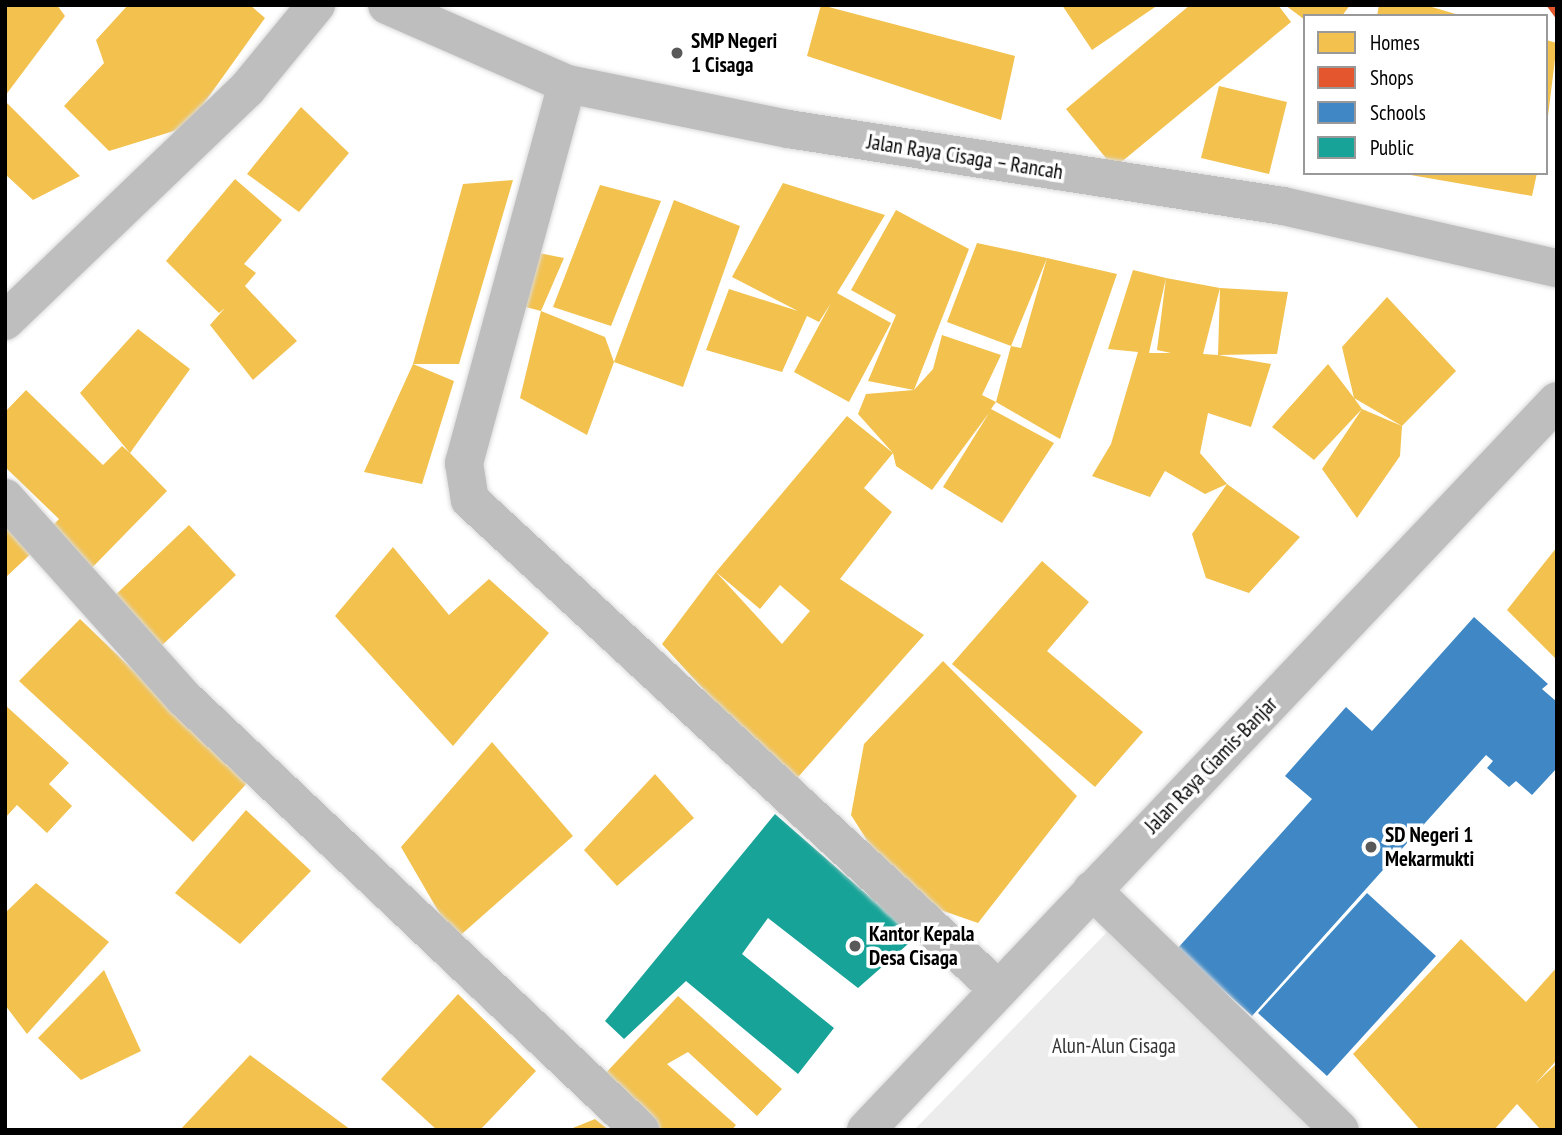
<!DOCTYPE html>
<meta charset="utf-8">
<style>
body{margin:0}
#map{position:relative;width:1562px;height:1135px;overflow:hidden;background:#fff;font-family:"PT Sans Narrow",sans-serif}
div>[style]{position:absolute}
.green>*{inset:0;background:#ececec}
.homes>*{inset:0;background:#f2c14e}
.shops>*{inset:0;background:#e4572e}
.schools>*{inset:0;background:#3f88c5}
.public>*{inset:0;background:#17a398}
.roads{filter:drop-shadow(0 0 2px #dbdbdb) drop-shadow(0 0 2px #dbdbdb)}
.minor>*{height:38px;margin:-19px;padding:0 19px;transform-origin:19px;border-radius:19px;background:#bebebe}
.major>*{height:38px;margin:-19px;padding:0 19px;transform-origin:19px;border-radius:19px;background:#bebebe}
.highway>*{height:38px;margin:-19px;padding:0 19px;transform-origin:19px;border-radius:19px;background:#bebebe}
.dots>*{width:19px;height:19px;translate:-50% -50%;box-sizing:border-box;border:4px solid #fff;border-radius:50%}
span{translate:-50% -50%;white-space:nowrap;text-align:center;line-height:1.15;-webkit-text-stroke:7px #fff;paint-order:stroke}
.poi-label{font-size:21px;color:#000;font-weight:700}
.left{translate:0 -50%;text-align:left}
.street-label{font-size:21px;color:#000}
.park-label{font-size:21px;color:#333}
.frame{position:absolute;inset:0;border:7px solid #000;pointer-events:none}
.legend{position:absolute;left:1303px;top:14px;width:245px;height:161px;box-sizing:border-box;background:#fff;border:2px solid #999;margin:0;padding:9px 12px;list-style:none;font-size:21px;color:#000}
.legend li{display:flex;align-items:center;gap:14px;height:35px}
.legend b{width:35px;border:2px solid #999}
</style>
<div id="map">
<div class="green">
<i style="clip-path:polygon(1113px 926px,1315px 1130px,914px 1130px)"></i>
</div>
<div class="homes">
<i style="clip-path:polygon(5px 5px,57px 5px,65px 16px,5px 96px)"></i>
<i style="clip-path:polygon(128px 5px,250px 5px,265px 18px,187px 127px,109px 151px,64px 106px,104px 63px,96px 40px)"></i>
<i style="clip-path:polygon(821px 5px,1015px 56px,1001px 120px,807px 56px)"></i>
<i style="clip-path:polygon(1062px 5px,1158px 5px,1092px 50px)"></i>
<i style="clip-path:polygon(1190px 5px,1278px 5px,1291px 22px,1114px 168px,1066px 109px)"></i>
<i style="clip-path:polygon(1285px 5px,1350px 5px,1342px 16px,1305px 20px)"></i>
<i style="clip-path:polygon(1379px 5px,1425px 5px,1459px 15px,1377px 16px)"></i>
<i style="clip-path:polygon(1546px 40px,1557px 43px,1547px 124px,1546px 124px)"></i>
<i style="clip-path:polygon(1219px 86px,1287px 102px,1269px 174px,1201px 158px)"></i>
<i style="clip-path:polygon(5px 101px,80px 176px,33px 200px,5px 174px)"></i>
<i style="clip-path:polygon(301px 107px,349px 153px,299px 212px,247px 174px)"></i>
<i style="clip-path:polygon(1399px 173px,1537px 173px,1532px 196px)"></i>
<i style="clip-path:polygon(235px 179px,282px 220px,244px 264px,256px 273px,245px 286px,297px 341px,253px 380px,210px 325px,225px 308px,219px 313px,166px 261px)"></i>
<i style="clip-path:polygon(513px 180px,459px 364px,413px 364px,463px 184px)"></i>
<i style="clip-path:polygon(783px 183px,885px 215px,837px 293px,891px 323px,849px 402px,794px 372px,831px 303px,819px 322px,807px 316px,782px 372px,706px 350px,729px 289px,798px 311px,732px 277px)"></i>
<i style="clip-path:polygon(600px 185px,661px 201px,611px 326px,553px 307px)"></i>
<i style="clip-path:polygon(674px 200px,740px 226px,683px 387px,614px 362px)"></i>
<i style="clip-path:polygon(896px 210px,969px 249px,914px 390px,868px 381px,896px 315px,851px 290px)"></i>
<i style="clip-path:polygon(977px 243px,1047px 258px,1011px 346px,1021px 348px,1047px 258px,1117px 274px,1060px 439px,996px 402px,1011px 346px,947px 322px)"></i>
<i style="clip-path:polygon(534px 252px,564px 258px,541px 311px,605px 337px,614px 362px,587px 435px,520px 398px,541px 311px,514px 304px)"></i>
<i style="clip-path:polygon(1133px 270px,1166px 278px,1149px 353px,1171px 353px,1157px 350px,1166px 278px,1220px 288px,1203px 354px,1218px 355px,1220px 288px,1288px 292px,1277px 354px,1218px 355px,1271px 364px,1251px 427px,1208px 413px,1200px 453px,1227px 484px,1300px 537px,1249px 593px,1206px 578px,1192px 534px,1227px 484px,1205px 494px,1165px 471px,1150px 497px,1092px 476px,1111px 444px,1138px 352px,1108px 349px)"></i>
<i style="clip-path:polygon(1387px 297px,1456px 371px,1402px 426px,1400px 456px,1357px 518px,1322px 469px,1362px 409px,1402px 426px,1354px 398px,1362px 409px,1314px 460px,1272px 427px,1328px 364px,1354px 398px,1342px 347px)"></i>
<i style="clip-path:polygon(138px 329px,190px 369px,130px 453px,167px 491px,83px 577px,42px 537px,59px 519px,5px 467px,5px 412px,26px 390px,103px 465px,122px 446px,130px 453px,80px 393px)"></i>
<i style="clip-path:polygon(942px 335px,1001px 355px,982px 395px,996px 402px,991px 409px,1054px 443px,1002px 523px,943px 487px,989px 413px,932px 490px,896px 466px,893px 453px,864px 488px,892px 512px,840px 579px,924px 635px,791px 785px,662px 644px,716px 572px,782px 644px,810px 611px,780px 585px,760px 609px,716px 572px,847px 416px,893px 453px,858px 414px,866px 394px,914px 390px,933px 369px)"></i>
<i style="clip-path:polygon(413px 364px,454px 381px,422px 484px,364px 472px)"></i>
<i style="clip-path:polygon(5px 514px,38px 547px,5px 578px)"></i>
<i style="clip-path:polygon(189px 525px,236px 575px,155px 652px,108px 602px)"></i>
<i style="clip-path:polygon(393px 547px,449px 615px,489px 579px,549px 633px,453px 746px,335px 616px)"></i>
<i style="clip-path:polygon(1557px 547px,1557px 660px,1507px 610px)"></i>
<i style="clip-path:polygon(1042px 561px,1089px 602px,1047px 651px,1143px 732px,1095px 787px,952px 664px)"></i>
<i style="clip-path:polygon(80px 619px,249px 781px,193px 842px,19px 681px)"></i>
<i style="clip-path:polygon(943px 661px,1077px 796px,978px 923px,903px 897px,851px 815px,864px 744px)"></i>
<i style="clip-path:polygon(5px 705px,69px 763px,49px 784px,72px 806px,47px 833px,17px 805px,5px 818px)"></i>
<i style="clip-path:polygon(492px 742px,573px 836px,455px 940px,401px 847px)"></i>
<i style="clip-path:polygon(655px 774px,694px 818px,617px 886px,584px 850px)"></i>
<i style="clip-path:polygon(246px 810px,311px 871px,240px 944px,175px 893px)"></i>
<i style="clip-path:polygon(36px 883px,109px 942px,27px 1034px,5px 1005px,5px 913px)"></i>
<i style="clip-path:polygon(1461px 939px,1526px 1002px,1557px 967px,1557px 1060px,1535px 1084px,1557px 1063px,1557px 1130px,1541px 1130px,1517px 1104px,1494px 1130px,1420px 1130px,1353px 1054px)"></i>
<i style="clip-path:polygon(104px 970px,141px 1051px,81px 1080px,38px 1038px)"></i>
<i style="clip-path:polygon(458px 994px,536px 1071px,480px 1130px,437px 1130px,381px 1079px)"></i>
<i style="clip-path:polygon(678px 996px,782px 1089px,757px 1116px,688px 1052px,667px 1064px,736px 1125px,732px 1130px,650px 1130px,602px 1077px)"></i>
<i style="clip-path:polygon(250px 1055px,351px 1130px,180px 1130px)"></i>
<i style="clip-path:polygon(595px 1119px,609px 1130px,568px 1130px)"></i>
</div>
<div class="shops">
<i style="clip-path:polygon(1546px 5px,1557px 5px,1557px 20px)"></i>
</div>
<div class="schools">
<i style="clip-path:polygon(1474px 617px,1548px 684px,1542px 689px,1557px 702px,1557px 768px,1532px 795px,1516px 781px,1509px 787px,1487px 768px,1493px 761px,1486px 755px,1252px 1016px,1177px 949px,1312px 799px,1285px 776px,1346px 707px,1372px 731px)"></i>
<i style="clip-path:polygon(1367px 893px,1436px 956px,1327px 1076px,1258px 1013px)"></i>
</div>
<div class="public">
<i style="clip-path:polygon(775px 814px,916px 937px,858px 988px,768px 918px,742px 954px,834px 1028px,798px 1074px,686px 981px,624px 1039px,605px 1021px)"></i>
</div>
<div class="roads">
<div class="minor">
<i style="left:567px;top:84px;width:393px;rotate:105.2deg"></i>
<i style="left:464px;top:463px;width:37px;rotate:81deg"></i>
<i style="left:470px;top:500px;width:721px;rotate:42.81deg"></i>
<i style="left:5px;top:321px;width:335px;rotate:-43.8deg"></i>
<i style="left:247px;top:89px;width:109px;rotate:-50.6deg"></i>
<i style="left:5px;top:498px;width:270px;rotate:48.2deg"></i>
<i style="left:185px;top:699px;width:627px;rotate:43.45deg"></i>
<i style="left:1092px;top:890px;width:345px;rotate:44.1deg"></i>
</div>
<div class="major">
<i style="left:387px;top:5px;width:197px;rotate:23.7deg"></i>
<i style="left:567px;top:84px;width:226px;rotate:11.5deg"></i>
<i style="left:788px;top:129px;width:501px;rotate:8.84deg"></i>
<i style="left:1283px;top:206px;width:281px;rotate:12.8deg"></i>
</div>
<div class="highway">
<i style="left:866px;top:1130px;width:1004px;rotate:-46.53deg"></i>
</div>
</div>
<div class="dots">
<i style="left:677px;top:53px;background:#595959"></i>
<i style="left:1371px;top:847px;background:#595959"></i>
<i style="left:855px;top:946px;background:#595959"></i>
</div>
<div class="poi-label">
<span class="left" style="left:691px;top:53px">SMP Negeri<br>1 Cisaga</span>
<span class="left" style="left:1385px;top:847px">SD Negeri 1<br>Mekarmukti</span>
<span class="left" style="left:869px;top:946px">Kantor Kepala<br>Desa Cisaga</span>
</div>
<div class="street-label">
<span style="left:965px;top:157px;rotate:9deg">Jalan Raya Cisaga – Rancah</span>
<span style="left:1211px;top:765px;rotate:-46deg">Jalan Raya Ciamis-Banjar</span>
</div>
<div class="park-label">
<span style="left:1114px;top:1046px">Alun-Alun Cisaga</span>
</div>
<div class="frame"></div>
<ul class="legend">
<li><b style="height:19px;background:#f2c14e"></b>Homes</li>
<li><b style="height:19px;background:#e4572e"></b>Shops</li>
<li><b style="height:19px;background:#3f88c5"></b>Schools</li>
<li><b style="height:19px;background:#17a398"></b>Public</li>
</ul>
</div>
